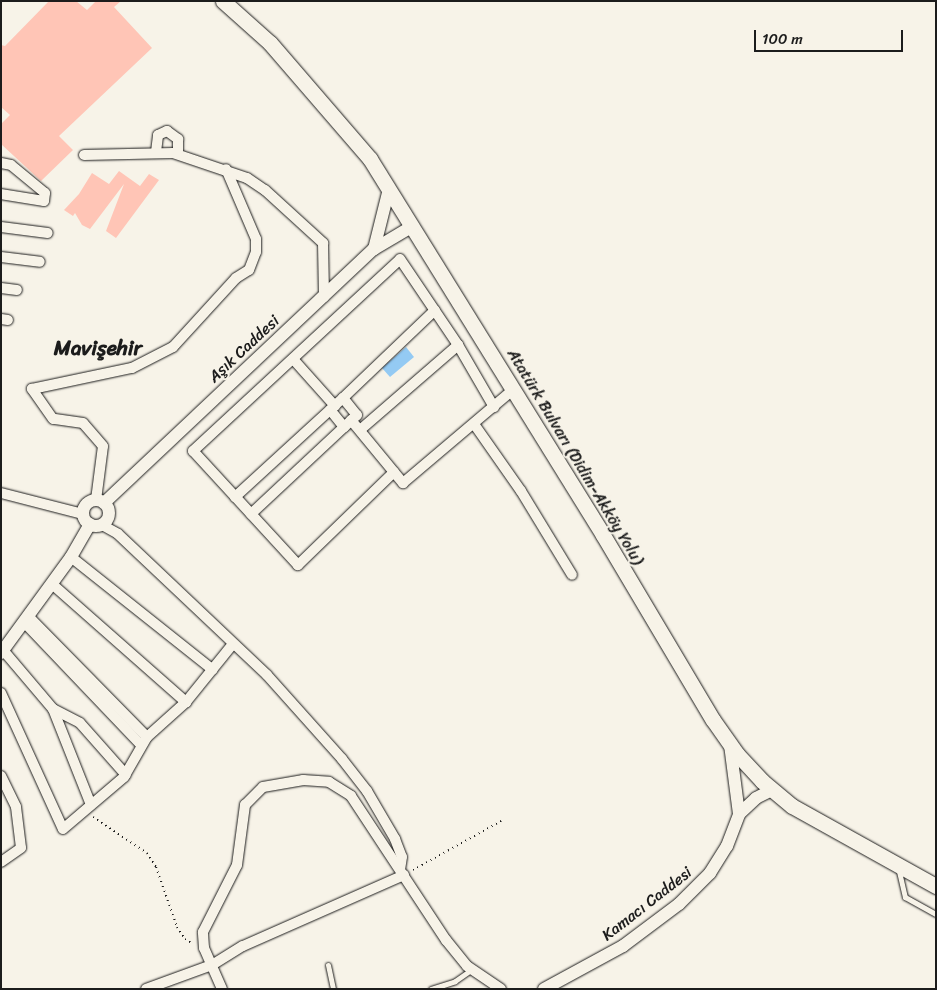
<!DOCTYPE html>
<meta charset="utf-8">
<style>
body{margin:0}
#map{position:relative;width:937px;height:990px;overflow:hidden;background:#f7f3e8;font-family:Sriracha,sans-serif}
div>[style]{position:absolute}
.water>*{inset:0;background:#94caf3}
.building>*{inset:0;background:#ffc5b6}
.path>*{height:2px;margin-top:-1px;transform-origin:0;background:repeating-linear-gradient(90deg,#1c1c1c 0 1px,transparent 0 5px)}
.roads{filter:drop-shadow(0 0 1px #1c1c1c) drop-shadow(0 0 1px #1c1c1c)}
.service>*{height:5px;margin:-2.5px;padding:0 2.5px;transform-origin:2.5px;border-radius:2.5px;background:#f7f3e8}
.minor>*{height:10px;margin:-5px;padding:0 5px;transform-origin:5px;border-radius:5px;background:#f7f3e8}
.tertiary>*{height:12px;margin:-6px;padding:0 6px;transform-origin:6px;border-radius:6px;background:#f7f3e8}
.tertiary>.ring{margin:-6px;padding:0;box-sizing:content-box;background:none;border:12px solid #f7f3e8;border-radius:50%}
.secondary>*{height:15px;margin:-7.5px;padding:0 7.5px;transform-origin:7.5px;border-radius:7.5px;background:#f7f3e8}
span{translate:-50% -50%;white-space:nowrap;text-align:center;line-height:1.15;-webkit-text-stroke:4px #f7f3e8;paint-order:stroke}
.street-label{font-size:16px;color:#1c1c1c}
.district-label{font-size:21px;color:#1c1c1c;font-weight:700}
.frame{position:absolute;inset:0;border:2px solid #1c1c1c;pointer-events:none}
.scale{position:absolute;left:754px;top:30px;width:149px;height:22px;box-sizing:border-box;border:2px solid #1c1c1c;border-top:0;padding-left:6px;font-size:15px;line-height:18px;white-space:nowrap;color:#1c1c1c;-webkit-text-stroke:4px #f7f3e8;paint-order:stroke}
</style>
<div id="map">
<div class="water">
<i style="clip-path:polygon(406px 347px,414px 357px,390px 377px,382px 368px)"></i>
</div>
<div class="building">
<i style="clip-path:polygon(49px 1px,76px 1px,87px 10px,96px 1px,121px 1px,114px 7px,152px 48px,59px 136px,73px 150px,41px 181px,1px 144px,1px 124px,10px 115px,1px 107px,1px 45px,5px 46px)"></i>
<i style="clip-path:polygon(119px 171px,140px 186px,149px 174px,159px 180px,116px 238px,106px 231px,124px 184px,90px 229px,82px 225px,75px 213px,73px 216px,64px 210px,79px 194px,92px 173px,109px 184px)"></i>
</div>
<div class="path">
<i style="left:93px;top:817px;width:65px;rotate:33.7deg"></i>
<i style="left:147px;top:853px;width:17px;rotate:57deg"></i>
<i style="left:156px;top:867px;width:64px;rotate:70.7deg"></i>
<i style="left:177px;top:927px;width:14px;rotate:56deg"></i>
<i style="left:185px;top:939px;width:9px;rotate:32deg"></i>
<i style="left:413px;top:870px;width:101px;rotate:-29.1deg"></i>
</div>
<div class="roads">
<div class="service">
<i style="left:898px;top:867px;width:31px;rotate:77deg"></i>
<i style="left:905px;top:897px;width:35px;rotate:29deg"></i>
<i style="left:328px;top:965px;width:25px;rotate:78deg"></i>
<i style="left:431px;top:989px;width:25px;rotate:-18deg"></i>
<i style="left:455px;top:981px;width:21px;rotate:-35deg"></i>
</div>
<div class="minor">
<i style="left:156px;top:152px;width:17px;rotate:-83deg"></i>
<i style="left:158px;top:135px;width:10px;rotate:-24deg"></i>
<i style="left:167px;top:131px;width:14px;rotate:36deg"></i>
<i style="left:178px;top:139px;width:15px;rotate:90deg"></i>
<i style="left:84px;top:155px;width:89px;rotate:-1.3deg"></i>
<i style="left:173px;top:153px;width:78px;rotate:18.7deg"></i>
<i style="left:247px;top:178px;width:22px;rotate:34deg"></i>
<i style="left:265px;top:190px;width:79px;rotate:42.4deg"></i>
<i style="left:323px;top:243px;width:54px;rotate:88.9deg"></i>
<i style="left:1px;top:163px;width:10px;rotate:11deg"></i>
<i style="left:11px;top:165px;width:44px;rotate:39.5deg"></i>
<i style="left:45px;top:193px;width:8px;rotate:97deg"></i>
<i style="left:44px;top:201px;width:44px;rotate:-170.8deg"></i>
<i style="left:1px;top:227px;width:47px;rotate:7.3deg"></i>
<i style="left:1px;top:257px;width:39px;rotate:7deg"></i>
<i style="left:1px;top:288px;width:16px;rotate:7deg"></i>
<i style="left:1px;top:319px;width:7px;rotate:8deg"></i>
<i style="left:293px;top:359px;width:63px;rotate:48.2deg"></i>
<i style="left:343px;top:398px;width:127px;rotate:-43.7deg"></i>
<i style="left:351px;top:420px;width:82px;rotate:50.5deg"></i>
<i style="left:403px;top:483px;width:145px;rotate:-40.3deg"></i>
<i style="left:474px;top:424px;width:82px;rotate:55deg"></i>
<i style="left:521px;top:491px;width:98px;rotate:58.7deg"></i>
<i style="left:360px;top:430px;width:130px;rotate:-40.9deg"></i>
<i style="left:394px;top:472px;width:134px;rotate:135.9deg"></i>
<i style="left:298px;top:565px;width:155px;rotate:-132.6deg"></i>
<i style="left:193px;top:451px;width:282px;rotate:-42.8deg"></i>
<i style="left:400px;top:259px;width:104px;rotate:56deg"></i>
<i style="left:458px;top:345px;width:72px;rotate:59.9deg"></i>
<i style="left:1px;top:493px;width:85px;rotate:14.4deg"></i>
<i style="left:235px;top:497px;width:147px;rotate:-42.5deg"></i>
<i style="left:343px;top:398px;width:22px;rotate:51deg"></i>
<i style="left:357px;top:415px;width:18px;rotate:137deg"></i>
<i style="left:344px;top:427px;width:22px;rotate:-129deg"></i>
<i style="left:96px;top:500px;width:54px;rotate:-82.6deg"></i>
<i style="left:103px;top:446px;width:30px;rotate:-131deg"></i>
<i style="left:83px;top:423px;width:30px;rotate:-172deg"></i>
<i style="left:53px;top:419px;width:37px;rotate:-125deg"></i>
<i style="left:32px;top:389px;width:102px;rotate:-11.9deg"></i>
<i style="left:132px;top:368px;width:46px;rotate:-27.1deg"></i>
<i style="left:173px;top:347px;width:93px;rotate:-47.6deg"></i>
<i style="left:236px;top:278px;width:15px;rotate:-32deg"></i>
<i style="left:249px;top:270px;width:19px;rotate:-69deg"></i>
<i style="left:256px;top:252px;width:13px;rotate:-90deg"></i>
<i style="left:256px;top:239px;width:76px;rotate:-113.2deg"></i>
<i style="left:251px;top:514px;width:127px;rotate:-43.1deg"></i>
<i style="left:102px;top:525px;width:18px;rotate:29deg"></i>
<i style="left:118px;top:534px;width:205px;rotate:43.4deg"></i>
<i style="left:267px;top:675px;width:113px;rotate:48.2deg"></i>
<i style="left:342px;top:759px;width:41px;rotate:52deg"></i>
<i style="left:367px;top:791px;width:56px;rotate:59.7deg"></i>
<i style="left:395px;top:839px;width:19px;rotate:69deg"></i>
<i style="left:402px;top:857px;width:12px;rotate:99deg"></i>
<i style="left:71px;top:557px;width:181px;rotate:38.5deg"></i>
<i style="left:52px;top:584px;width:179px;rotate:41.4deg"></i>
<i style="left:29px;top:617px;width:168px;rotate:45.5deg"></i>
<i style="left:24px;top:622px;width:170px;rotate:46.4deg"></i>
<i style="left:3px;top:650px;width:77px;rotate:49.7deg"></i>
<i style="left:53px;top:709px;width:103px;rotate:68.4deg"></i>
<i style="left:1px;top:693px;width:149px;rotate:65.5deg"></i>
<i style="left:63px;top:829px;width:80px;rotate:-40.4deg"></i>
<i style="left:124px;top:777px;width:46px;rotate:-60.1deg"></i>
<i style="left:147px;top:737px;width:52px;rotate:-41.9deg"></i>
<i style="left:186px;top:702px;width:73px;rotate:-51.1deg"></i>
<i style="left:53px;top:709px;width:30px;rotate:27deg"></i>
<i style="left:80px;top:723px;width:69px;rotate:48.5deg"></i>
<i style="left:1px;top:776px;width:34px;rotate:64deg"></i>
<i style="left:16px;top:807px;width:41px;rotate:83deg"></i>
<i style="left:21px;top:848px;width:24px;rotate:145deg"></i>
<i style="left:146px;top:989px;width:70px;rotate:-20deg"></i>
<i style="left:212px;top:965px;width:36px;rotate:-32deg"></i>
<i style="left:243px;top:946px;width:176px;rotate:-23.8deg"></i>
<i style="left:222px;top:989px;width:45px;rotate:-113.7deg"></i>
<i style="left:204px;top:948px;width:16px;rotate:-94deg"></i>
<i style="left:203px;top:932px;width:75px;rotate:-63.1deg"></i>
<i style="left:237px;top:865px;width:61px;rotate:-82.4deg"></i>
<i style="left:245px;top:805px;width:25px;rotate:-45deg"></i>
<i style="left:263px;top:787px;width:41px;rotate:-9.9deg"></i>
<i style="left:303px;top:780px;width:26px;rotate:4deg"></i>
<i style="left:329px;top:782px;width:26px;rotate:32deg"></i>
<i style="left:351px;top:796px;width:173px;rotate:56.6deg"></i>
<i style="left:446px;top:940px;width:33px;rotate:51deg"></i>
<i style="left:467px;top:966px;width:41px;rotate:34.1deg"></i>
</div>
<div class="tertiary">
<i style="left:374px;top:249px;width:58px;rotate:-76deg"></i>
<i class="ring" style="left:83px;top:500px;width:14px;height:14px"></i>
<i style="left:104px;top:503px;width:371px;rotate:-43.3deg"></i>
<i style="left:374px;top:249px;width:43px;rotate:-30.7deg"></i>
<i style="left:1px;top:653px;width:119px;rotate:-53.9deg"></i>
<i style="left:71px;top:557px;width:38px;rotate:-60deg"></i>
<i style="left:739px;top:814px;width:23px;rotate:-43deg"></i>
<i style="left:756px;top:798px;width:18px;rotate:-27deg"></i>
<i style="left:544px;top:989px;width:90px;rotate:-28.6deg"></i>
<i style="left:623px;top:946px;width:70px;rotate:-36.9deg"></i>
<i style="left:679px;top:904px;width:44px;rotate:-45deg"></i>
<i style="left:710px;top:873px;width:32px;rotate:-58deg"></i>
<i style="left:727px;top:846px;width:34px;rotate:-69deg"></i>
<i style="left:739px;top:814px;width:70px;rotate:-97.4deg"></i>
</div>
<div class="secondary">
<i style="left:223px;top:1px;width:63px;rotate:41.8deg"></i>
<i style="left:270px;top:43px;width:153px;rotate:49.2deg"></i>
<i style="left:370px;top:159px;width:442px;rotate:58.2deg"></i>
<i style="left:603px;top:535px;width:215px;rotate:59.3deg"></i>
<i style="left:713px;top:720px;width:42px;rotate:54.8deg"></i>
<i style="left:737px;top:754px;width:37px;rotate:47deg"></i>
<i style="left:762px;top:781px;width:39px;rotate:40deg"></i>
<i style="left:792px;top:806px;width:165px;rotate:29.1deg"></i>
</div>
</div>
<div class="street-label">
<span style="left:244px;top:349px;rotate:-43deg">Aşık Caddesi</span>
<span style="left:575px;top:457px;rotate:59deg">Atatürk Bulvarı (Didim-Akköy Yolu)</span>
<span style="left:647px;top:904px;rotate:-38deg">Kamacı Caddesi</span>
</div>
<div class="district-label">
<span style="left:98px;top:348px">Mavişehir</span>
</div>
<div class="frame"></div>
<div class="scale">100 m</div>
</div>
